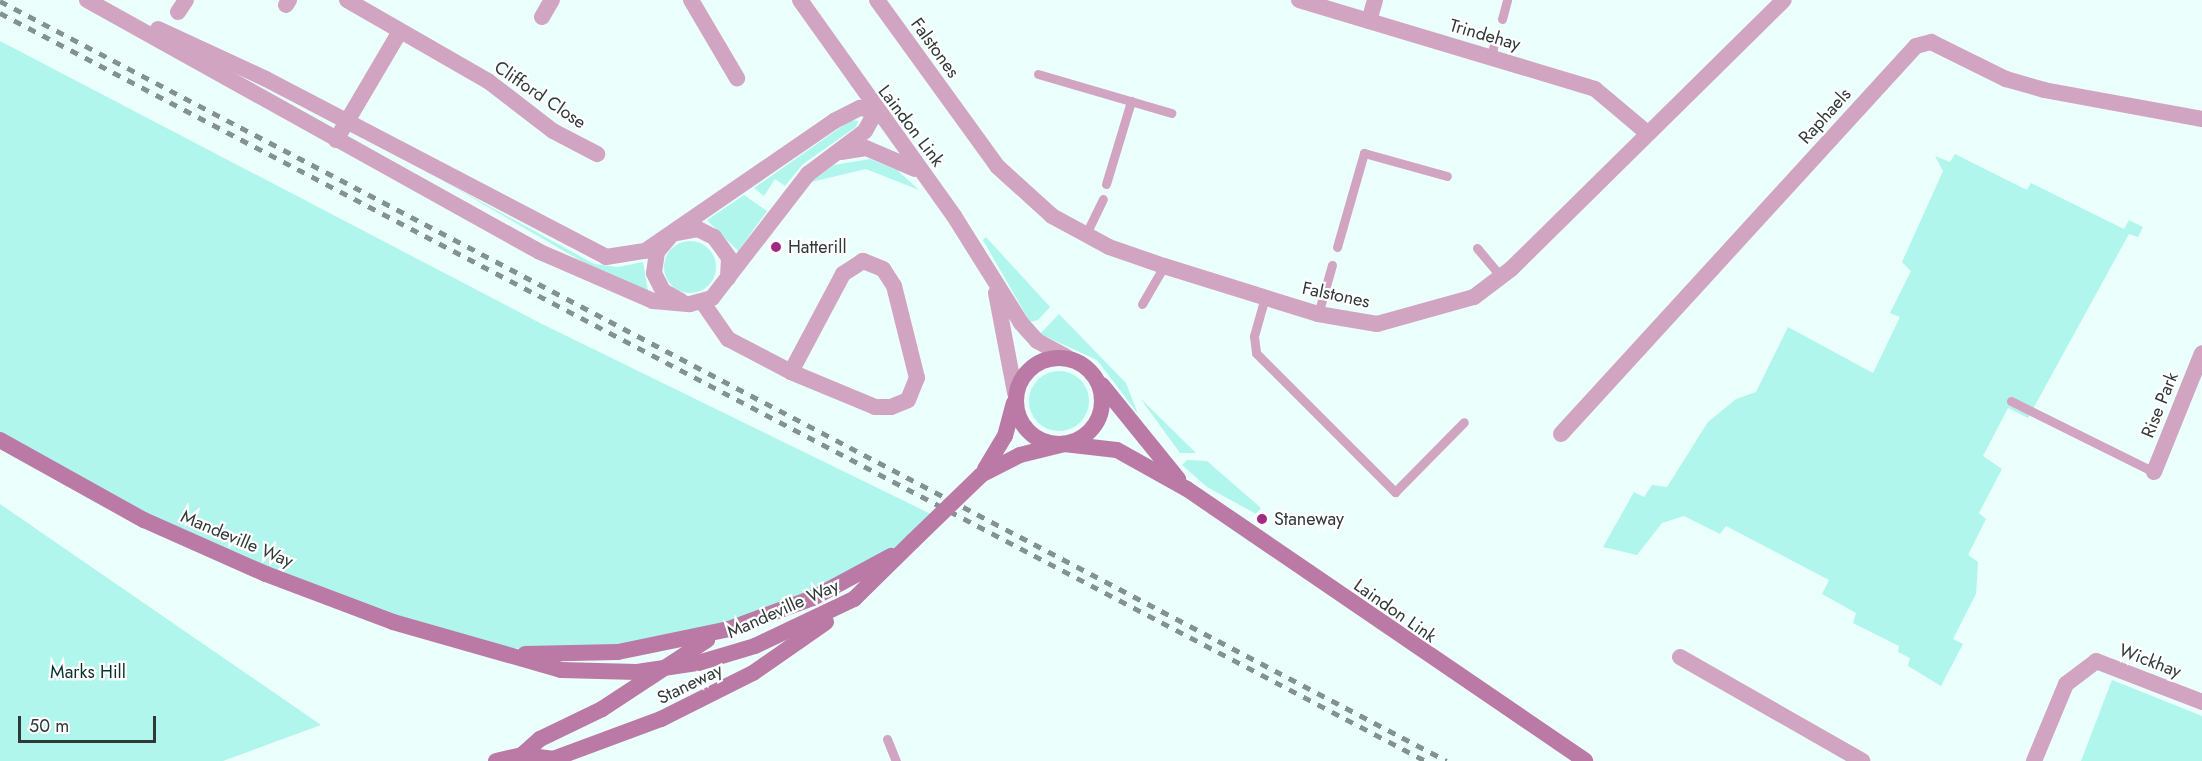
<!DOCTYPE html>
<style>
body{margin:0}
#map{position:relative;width:2202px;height:761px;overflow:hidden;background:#ebfffc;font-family:Jost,sans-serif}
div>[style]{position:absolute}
.green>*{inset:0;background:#b0f6ec}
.round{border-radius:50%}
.service>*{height:9px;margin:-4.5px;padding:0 4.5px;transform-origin:4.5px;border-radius:4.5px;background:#d1a5c1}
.minor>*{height:16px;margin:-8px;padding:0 8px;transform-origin:8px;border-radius:8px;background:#d1a5c1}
.tertiary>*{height:16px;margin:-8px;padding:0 8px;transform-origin:8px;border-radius:8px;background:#d1a5c1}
.secondary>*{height:16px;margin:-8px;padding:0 8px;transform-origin:8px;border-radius:8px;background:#ba7aa5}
.secondary>.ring{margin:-8px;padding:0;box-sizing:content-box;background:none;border:16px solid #ba7aa5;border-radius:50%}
.rail>*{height:4.5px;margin-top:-2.25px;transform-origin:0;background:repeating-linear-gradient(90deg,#839290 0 8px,transparent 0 16px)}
.secondary-bridge>*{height:16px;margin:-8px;padding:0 8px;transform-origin:8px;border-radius:8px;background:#ba7aa5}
.dots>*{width:16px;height:16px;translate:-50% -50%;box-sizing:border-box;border:3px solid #fff;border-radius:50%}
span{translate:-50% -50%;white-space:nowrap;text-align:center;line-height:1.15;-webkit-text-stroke:4.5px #fff;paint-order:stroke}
.street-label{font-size:18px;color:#2f3938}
.poi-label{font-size:18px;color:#2f3938}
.left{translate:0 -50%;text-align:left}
.park-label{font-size:18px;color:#07312d}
.scale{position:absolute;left:18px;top:716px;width:138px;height:27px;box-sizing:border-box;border:3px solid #2f3938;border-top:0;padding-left:8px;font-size:18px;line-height:21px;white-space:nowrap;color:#2f3938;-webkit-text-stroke:4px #fff;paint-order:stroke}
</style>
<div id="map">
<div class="green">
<i style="clip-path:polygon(0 41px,542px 324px,937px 517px,913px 541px,813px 598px,618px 652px,471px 647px,266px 574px,0 440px)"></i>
<i style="clip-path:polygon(851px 120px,858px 121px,856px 127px,803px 164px,785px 186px,775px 179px,764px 196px,754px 188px)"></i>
<i style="clip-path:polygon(1955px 154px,2027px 190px,2031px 183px,2124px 229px,2129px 220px,2143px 227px,2138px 237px,2129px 234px,2028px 418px,2008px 408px,1983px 456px,2002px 469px,1979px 513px,1986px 519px,1968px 555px,1978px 562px,1976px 594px,1953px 639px,1963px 644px,1941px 686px,1908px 666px,1910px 658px,1898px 652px,1899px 646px,1853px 623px,1856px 613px,1822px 594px,1829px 580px,1726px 526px,1720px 534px,1684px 516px,1662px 523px,1637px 555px,1603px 547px,1634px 492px,1644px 497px,1652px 485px,1667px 487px,1708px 422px,1736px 399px,1756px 392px,1788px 327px,1873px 373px,1900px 317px,1890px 313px,1911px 271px,1902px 262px,1943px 171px,1935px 156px,1950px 162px)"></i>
<i style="clip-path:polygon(870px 159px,897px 170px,919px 190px,866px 169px,811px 182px,834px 165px)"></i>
<i style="clip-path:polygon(440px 179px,594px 264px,618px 267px,643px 262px,648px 291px,595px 269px)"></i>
<i style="clip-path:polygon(744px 195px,767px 211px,738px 251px,707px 220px)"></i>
<i style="clip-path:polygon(986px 237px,1050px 307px,1038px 320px,1030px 322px,983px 240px)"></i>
<i class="round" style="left:664px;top:241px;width:52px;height:52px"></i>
<i style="clip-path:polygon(1059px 314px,1126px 383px,1138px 414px,1097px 360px,1040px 334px)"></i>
<i class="round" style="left:1029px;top:371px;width:60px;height:60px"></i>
<i style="clip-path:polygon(1140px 398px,1196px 453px,1180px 453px)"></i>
<i style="clip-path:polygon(1187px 460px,1207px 461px,1261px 508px,1256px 514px,1207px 487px,1182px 465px)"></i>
<i style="clip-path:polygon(0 504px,321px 725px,223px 761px,0 761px)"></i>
<i style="clip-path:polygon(2112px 680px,2202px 716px,2202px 761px,2081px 761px)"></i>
</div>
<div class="service">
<i style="left:1502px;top:19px;width:20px;rotate:-75deg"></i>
<i style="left:1491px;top:57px;width:17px;rotate:-77deg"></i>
<i style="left:1038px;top:74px;width:139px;rotate:16.3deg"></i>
<i style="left:1106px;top:184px;width:87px;rotate:-73.2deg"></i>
<i style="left:1085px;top:236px;width:41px;rotate:-64.1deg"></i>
<i style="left:1337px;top:247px;width:98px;rotate:-74deg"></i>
<i style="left:1364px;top:153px;width:86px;rotate:15.5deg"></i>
<i style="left:1477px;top:248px;width:38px;rotate:50deg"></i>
<i style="left:1265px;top:297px;width:41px;rotate:105.8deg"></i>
<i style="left:1254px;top:336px;width:17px;rotate:83deg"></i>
<i style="left:1256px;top:353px;width:197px;rotate:45deg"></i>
<i style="left:1395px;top:492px;width:98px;rotate:-45.4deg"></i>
<i style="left:1142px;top:304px;width:44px;rotate:-59.9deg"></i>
<i style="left:1318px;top:314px;width:51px;rotate:-74.1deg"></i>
<i style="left:2011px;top:401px;width:160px;rotate:26.4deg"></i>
<i style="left:887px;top:739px;width:24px;rotate:68deg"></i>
</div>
<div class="minor">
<i style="left:347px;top:0;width:163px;rotate:29.9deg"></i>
<i style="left:488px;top:81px;width:82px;rotate:37.6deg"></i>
<i style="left:553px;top:131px;width:50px;rotate:27.6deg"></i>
<i style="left:691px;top:0;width:91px;rotate:59.5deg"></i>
<i style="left:877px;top:0;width:206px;rotate:54.1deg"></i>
<i style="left:998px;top:167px;width:73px;rotate:42.2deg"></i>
<i style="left:1052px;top:216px;width:65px;rotate:28.5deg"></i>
<i style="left:1109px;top:247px;width:58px;rotate:19.1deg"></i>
<i style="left:1164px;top:266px;width:161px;rotate:17.3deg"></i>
<i style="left:1318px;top:314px;width:60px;rotate:9.6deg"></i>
<i style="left:1377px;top:324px;width:101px;rotate:-15.6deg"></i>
<i style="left:1474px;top:297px;width:46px;rotate:-37.1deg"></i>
<i style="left:1511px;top:269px;width:383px;rotate:-44.6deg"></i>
<i style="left:1299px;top:0;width:309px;rotate:16.7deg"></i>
<i style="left:1595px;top:89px;width:67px;rotate:40.1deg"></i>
<i style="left:286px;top:5px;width:6px;rotate:-59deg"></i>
<i style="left:178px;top:12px;width:14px;rotate:-56deg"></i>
<i style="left:542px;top:17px;width:20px;rotate:-60deg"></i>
<i style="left:1369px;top:21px;width:22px;rotate:-74deg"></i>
<i style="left:336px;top:140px;width:124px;rotate:-59.5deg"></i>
<i style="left:703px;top:303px;width:44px;rotate:55.2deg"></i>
<i style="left:728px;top:339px;width:71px;rotate:27.6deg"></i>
<i style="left:791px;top:372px;width:91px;rotate:22.6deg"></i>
<i style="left:875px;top:407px;width:16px"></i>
<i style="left:891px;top:407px;width:18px;rotate:-22deg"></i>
<i style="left:908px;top:400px;width:24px;rotate:-68deg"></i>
<i style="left:917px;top:378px;width:95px;rotate:-104deg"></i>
<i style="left:894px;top:286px;width:20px;rotate:-123deg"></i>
<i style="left:883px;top:269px;width:22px;rotate:-158deg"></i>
<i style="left:863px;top:261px;width:24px;rotate:147deg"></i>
<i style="left:843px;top:274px;width:111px;rotate:118deg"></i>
<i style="left:1561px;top:434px;width:526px;rotate:-47.54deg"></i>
<i style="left:1916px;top:46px;width:16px;rotate:-15deg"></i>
<i style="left:1931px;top:42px;width:84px;rotate:26.3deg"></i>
<i style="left:2006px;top:79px;width:40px;rotate:16deg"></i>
<i style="left:2044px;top:90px;width:161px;rotate:10.4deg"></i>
<i style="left:2154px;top:472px;width:128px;rotate:-68deg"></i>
<i style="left:1680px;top:657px;width:210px;rotate:29.7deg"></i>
<i style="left:2034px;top:761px;width:83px;rotate:-67.4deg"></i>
<i style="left:2066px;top:684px;width:38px;rotate:-37deg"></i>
<i style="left:2096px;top:661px;width:114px;rotate:21.1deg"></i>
</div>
<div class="tertiary">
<i style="left:87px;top:0;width:518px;rotate:29.09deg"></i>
<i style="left:540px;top:252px;width:123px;rotate:23.4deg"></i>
<i style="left:653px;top:301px;width:37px;rotate:5deg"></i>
<i style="left:690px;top:304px;width:23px;rotate:-15deg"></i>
<i style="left:712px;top:298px;width:157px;rotate:-52.3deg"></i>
<i style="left:808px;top:174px;width:71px;rotate:-37deg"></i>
<i style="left:865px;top:131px;width:23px;rotate:-61deg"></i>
<i style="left:800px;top:0;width:265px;rotate:54.5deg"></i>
<i style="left:954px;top:216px;width:126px;rotate:57.9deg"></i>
<i style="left:1021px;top:323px;width:24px;rotate:48deg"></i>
<i style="left:1037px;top:341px;width:34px;rotate:28deg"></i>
<i style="left:158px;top:29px;width:119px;rotate:24.8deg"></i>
<i style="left:266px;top:79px;width:384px;rotate:27.6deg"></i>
<i style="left:606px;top:257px;width:39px;rotate:-9deg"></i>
<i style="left:645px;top:251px;width:229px;rotate:-34.5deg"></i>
<i style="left:834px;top:121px;width:29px;rotate:-27deg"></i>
<i style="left:860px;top:108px;width:16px;rotate:11deg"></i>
<i style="left:841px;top:152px;width:25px;rotate:-9deg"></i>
<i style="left:866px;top:148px;width:53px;rotate:23.2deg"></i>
<i style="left:996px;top:293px;width:102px;rotate:79.2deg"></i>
<i style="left:681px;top:301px;width:21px;rotate:-151deg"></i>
<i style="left:663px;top:291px;width:20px;rotate:-117deg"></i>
<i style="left:654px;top:273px;width:21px;rotate:-82deg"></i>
<i style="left:657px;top:252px;width:23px;rotate:-50deg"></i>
<i style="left:672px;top:234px;width:26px;rotate:-11deg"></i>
<i style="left:698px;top:229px;width:18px;rotate:27deg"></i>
<i style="left:714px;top:237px;width:26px;rotate:54deg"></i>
<i style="left:729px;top:258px;width:20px;rotate:93deg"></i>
</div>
<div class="secondary">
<i class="ring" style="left:1016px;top:358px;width:70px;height:70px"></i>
<i style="left:1102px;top:385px;width:121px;rotate:51deg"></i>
<i style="left:0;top:440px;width:165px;rotate:29.1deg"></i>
<i style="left:144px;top:520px;width:133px;rotate:23.9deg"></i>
<i style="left:266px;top:574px;width:136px;rotate:20.7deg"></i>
<i style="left:393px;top:622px;width:175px;rotate:15.9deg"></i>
<i style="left:561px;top:670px;width:76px;rotate:1.5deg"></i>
<i style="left:637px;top:672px;width:62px;rotate:-8.4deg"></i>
<i style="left:698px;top:663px;width:59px;rotate:-16.6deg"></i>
<i style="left:755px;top:646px;width:110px;rotate:-25.4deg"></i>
<i style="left:854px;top:599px;width:83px;rotate:-44.5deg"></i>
<i style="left:985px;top:469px;width:39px;rotate:-59deg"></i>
<i style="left:1005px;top:436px;width:34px;rotate:-75deg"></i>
<i style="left:981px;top:475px;width:44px;rotate:-27.1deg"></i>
<i style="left:1020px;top:455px;width:45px;rotate:-14deg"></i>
<i style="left:1064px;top:444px;width:53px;rotate:6.5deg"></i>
<i style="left:1117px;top:450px;width:80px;rotate:29.1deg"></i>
<i style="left:1187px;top:489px;width:482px;rotate:34.3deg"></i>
<i style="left:525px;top:654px;width:93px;rotate:-1.2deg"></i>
<i style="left:618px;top:652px;width:113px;rotate:-11.7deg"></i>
<i style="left:729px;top:629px;width:90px;rotate:-20.3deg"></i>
<i style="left:813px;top:598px;width:89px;rotate:-28.3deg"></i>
<i style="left:522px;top:755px;width:24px;rotate:-42deg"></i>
<i style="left:540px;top:739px;width:69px;rotate:-25.8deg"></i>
<i style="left:602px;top:709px;width:126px;rotate:-33.3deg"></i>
<i style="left:496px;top:761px;width:27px;rotate:-13deg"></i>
<i style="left:522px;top:755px;width:31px;rotate:7deg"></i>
<i style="left:553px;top:759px;width:115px;rotate:-20.3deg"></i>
<i style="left:661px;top:719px;width:103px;rotate:-26.6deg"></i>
<i style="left:753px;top:673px;width:89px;rotate:-34.9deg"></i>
</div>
<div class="rail">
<i style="left:0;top:1px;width:1634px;rotate:27.71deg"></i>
<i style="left:0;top:13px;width:1610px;rotate:27.68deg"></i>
</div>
<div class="secondary-bridge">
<i style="left:913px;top:541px;width:95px;rotate:-44.1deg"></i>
</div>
<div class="dots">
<i style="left:776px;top:247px;background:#a12b84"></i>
<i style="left:1262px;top:519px;background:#a12b84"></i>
</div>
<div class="street-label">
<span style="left:1485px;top:35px;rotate:16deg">Trindehay</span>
<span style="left:935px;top:48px;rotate:54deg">Falstones</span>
<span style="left:540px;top:95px;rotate:34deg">Clifford Close</span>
<span style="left:1825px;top:116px;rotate:-48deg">Raphaels</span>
<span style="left:911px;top:126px;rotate:53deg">Laindon Link</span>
<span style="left:1336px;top:295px;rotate:12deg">Falstones</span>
<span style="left:2160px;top:405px;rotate:-68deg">Rise Park</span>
<span style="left:237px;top:539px;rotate:23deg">Mandeville Way</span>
<span style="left:783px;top:609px;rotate:-24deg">Mandeville Way</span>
<span style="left:1395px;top:611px;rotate:35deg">Laindon Link</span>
<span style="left:2150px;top:661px;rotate:21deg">Wickhay</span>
<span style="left:690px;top:684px;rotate:-26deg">Staneway</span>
</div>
<div class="poi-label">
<span class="left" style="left:788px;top:247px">Hatterill</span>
<span class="left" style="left:1274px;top:519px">Staneway</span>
</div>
<div class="park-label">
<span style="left:88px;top:672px">Marks Hill</span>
</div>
<div class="scale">50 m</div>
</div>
